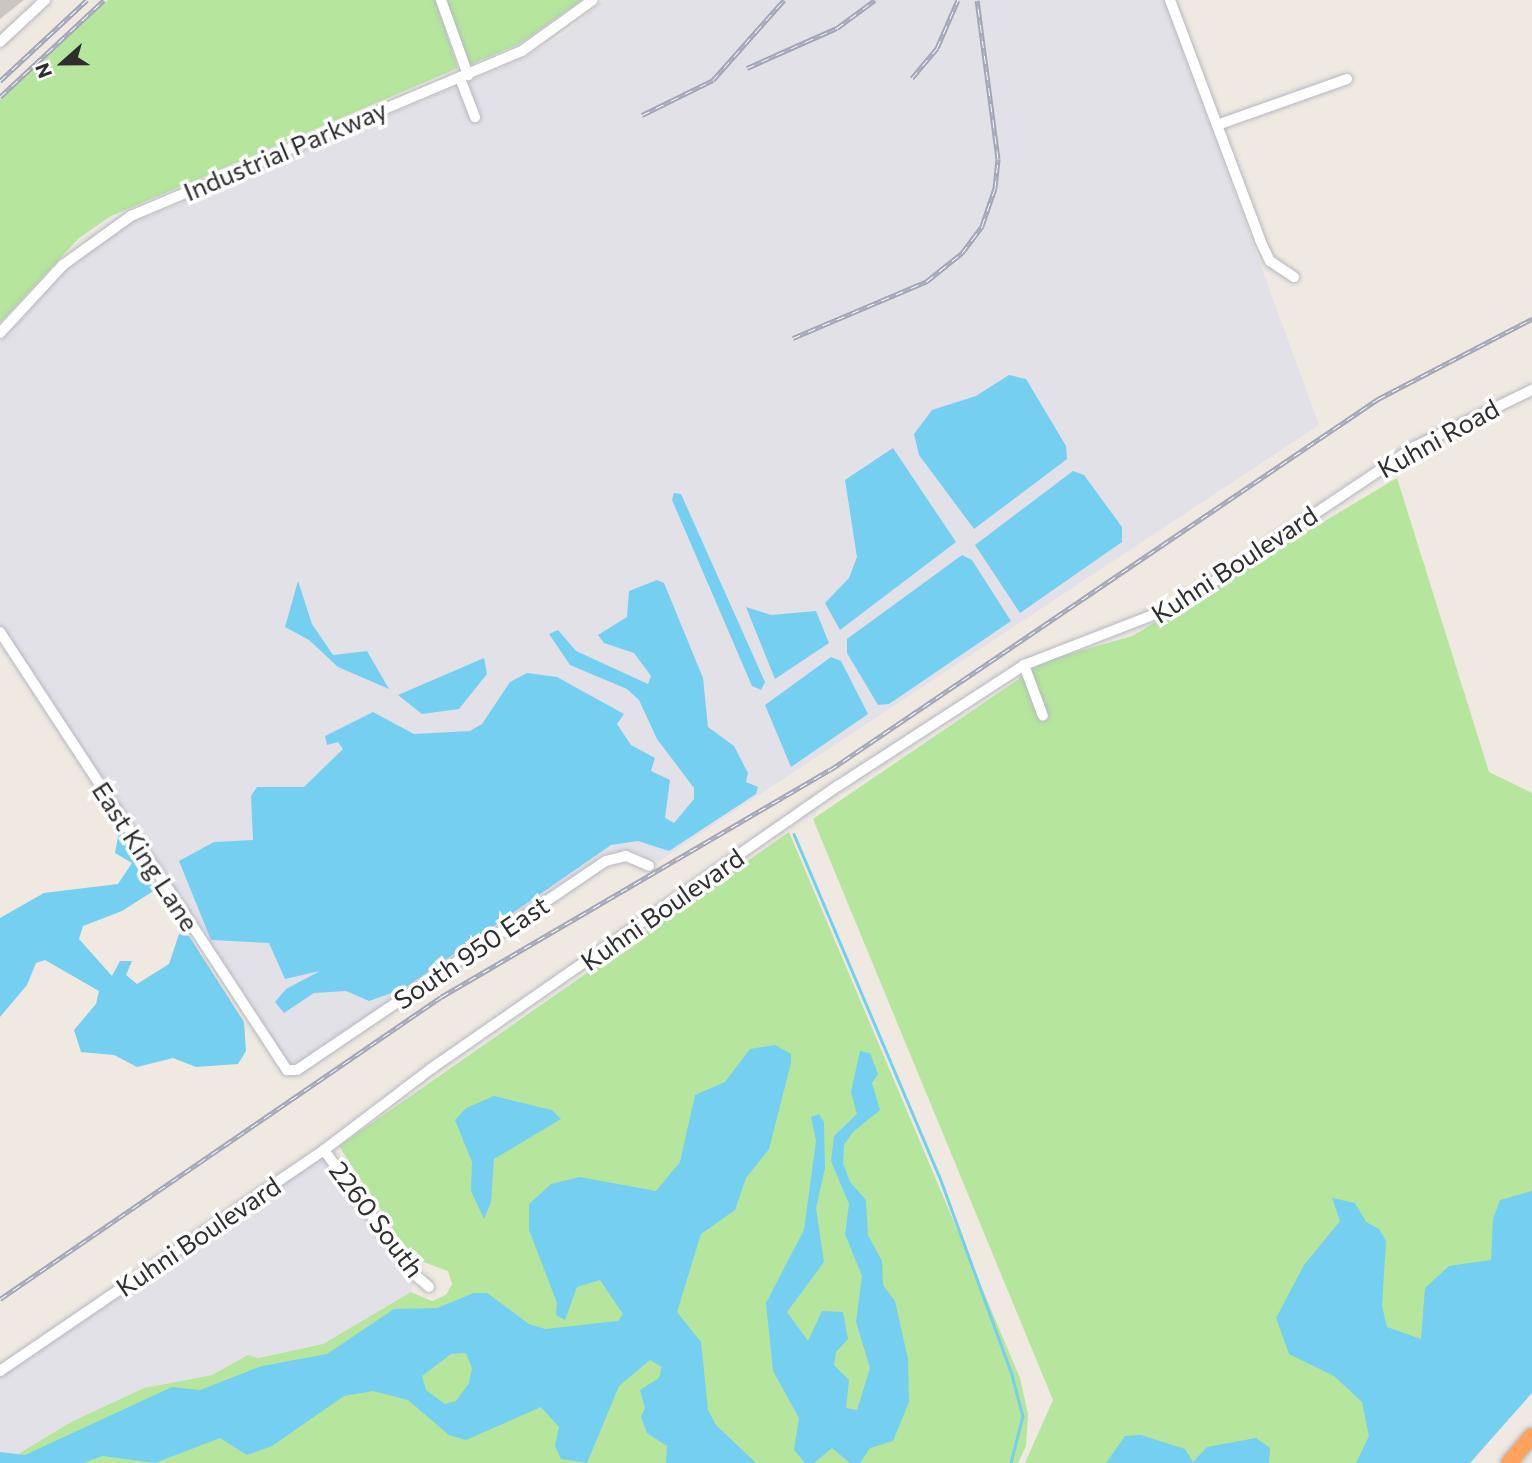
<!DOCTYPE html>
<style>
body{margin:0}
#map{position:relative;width:1532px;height:1463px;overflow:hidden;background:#efe9e1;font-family:Commissioner,sans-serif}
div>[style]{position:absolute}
.industrial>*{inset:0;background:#e3e1e8}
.green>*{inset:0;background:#b6e59e}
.water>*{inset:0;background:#75cff0}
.stream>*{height:2.5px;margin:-1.25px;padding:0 1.25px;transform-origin:1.25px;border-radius:1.25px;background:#75cff0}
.building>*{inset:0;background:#cbc7bf}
.roads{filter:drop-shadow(0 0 2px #b4b7c1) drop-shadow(0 0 2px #b4b7c1)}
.minor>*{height:10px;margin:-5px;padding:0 5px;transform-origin:5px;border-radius:5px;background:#fff}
.highway>*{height:16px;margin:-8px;padding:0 8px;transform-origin:8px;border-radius:8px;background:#ffa35c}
.rail>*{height:5px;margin-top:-2.5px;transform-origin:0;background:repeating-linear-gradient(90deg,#fff 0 8px,#a3a6b8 0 16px);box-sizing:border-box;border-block:2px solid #a3a6b8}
span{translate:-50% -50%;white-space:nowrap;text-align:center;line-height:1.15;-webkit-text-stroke:7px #fff;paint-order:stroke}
.street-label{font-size:26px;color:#2e2e2e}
.north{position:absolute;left:28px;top:28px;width:70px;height:70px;-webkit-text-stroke:5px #fff;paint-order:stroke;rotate:249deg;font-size:19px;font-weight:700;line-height:28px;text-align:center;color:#2e2e2e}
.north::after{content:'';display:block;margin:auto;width:24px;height:32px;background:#2e2e2e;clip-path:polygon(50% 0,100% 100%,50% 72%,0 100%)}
</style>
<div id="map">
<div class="industrial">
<i style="clip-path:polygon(604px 0,1164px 0,1319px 425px,659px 861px,628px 850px,604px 854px,303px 1062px,288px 1063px,0 627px,0 343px,71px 265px,126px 226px,520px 60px,564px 34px)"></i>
<i style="clip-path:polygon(324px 1150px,413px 1273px,411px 1292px,323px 1344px,257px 1358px,248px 1355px,212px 1375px,144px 1388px,71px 1422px,20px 1453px,16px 1463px,0 1463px,0 1371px)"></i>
</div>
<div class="green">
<i style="clip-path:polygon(108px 0,435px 0,458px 68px,111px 216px,79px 238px,0 323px,0 100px)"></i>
<i style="clip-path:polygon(443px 0,582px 0,521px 43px,467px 66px)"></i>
<i style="clip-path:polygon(1397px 478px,1489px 772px,1532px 793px,1532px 1391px,1464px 1463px,1025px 1463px,1053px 1400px,813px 819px,1045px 661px,1132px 636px)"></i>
<i style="clip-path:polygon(789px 832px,1020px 1378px,1028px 1414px,1026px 1446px,1018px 1463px,16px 1463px,20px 1453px,71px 1422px,144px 1388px,212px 1375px,248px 1355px,258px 1358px,323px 1344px,411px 1292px,432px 1301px,446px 1295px,452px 1284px,448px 1271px,412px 1258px,339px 1146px)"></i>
</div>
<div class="water">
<i style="clip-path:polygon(1009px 375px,1026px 379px,1066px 446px,1067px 459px,974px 529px,919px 455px,914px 434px,932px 410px,976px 396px)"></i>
<i style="clip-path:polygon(893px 448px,956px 542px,840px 630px,825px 603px,849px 578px,857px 557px,845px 480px)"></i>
<i style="clip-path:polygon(1073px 471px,1084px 475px,1122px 527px,1122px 542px,1020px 613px,975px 545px)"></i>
<i style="clip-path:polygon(674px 493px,681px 494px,765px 682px,761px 690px,752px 686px,672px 500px)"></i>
<i style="clip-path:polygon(962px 555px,972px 560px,1011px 621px,889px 704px,878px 705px,847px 653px,847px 639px)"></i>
<i style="clip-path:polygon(657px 580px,664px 583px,703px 678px,708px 727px,734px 746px,748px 773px,746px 782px,758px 787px,756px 794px,669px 851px,638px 841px,611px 845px,403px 989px,369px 1001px,346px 991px,314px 993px,284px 1013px,275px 1002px,286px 989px,320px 971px,285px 979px,269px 943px,211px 940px,179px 861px,214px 842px,253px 840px,251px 796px,257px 787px,304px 787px,343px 749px,338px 742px,327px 745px,325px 736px,373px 712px,414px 734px,470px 731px,482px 724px,510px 682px,527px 673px,557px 677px,624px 714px,617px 724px,631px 745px,655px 758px,651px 771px,670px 780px,665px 818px,674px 823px,694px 799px,694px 788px,657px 739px,639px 700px,627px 689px,570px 665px,549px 634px,558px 630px,576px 651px,648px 684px,651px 676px,634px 653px,604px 643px,598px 635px,627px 617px,629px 591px)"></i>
<i style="clip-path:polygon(298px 581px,312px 624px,333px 655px,367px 651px,389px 689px,338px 667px,309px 640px,285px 627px)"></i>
<i style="clip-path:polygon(746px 607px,771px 615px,816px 611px,829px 643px,775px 679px)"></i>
<i style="clip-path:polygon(831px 657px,841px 661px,868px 714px,791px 767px,765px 705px)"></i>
<i style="clip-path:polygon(484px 658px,487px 674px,459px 709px,422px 714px,398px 695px)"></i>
<i style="clip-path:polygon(119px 831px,155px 890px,122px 911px,83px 926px,79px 939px,112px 976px,120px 961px,132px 961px,126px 975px,137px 984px,169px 964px,179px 934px,189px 936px,244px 1022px,246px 1051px,238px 1064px,196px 1067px,173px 1058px,137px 1067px,114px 1055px,81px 1052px,74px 1030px,96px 1004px,99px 991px,45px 960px,36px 963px,27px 985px,0 1017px,0 918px,44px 893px,118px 884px,132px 863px,115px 853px)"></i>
<i style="clip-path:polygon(evenodd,775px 1045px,791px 1054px,791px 1063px,769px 1149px,746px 1178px,735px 1210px,701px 1234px,677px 1312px,701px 1342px,708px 1410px,716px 1425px,756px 1463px,666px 1463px,667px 1446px,647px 1433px,641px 1417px,645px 1408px,640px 1390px,659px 1378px,662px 1367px,650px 1360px,619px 1386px,587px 1463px,561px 1459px,555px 1446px,559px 1427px,541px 1407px,466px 1440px,449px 1435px,408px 1400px,373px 1391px,344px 1396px,272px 1446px,247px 1455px,220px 1438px,155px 1463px,103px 1456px,83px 1463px,0 1463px,0 1452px,25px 1455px,172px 1387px,200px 1390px,262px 1366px,327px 1354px,394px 1309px,437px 1308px,474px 1293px,487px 1293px,529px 1324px,545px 1329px,618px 1321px,623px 1314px,600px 1280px,577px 1287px,565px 1320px,556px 1315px,557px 1303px,529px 1230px,529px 1204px,551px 1184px,580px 1177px,656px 1191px,680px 1162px,695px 1095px,725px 1082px,750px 1049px,775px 1045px,466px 1353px,472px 1368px,469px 1383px,456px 1401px,445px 1404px,426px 1390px,422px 1376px,451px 1354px,466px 1353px)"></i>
<i style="clip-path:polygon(860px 1051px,870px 1053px,878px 1074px,872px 1083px,880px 1110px,853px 1132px,844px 1145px,843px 1163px,850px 1182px,866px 1200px,868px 1235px,882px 1261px,883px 1285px,895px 1301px,908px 1359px,909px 1402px,893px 1441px,870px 1448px,860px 1463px,850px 1463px,832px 1448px,814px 1463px,805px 1463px,794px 1450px,799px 1418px,773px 1371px,766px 1303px,804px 1230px,816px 1141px,811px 1117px,819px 1114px,824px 1122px,825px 1168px,816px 1208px,824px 1262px,787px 1312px,808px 1341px,822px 1311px,843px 1312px,848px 1339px,836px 1352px,834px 1365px,849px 1380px,846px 1408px,857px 1410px,870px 1368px,856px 1322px,862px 1276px,845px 1234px,849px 1204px,831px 1161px,834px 1136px,857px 1114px,851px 1092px)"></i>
<i style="clip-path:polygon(494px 1096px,552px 1110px,561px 1119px,494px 1159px,491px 1202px,484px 1219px,471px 1191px,472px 1162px,455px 1120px,466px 1108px)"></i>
<i style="clip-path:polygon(1532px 1191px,1532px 1393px,1470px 1463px,1356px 1463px,1369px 1436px,1362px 1402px,1334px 1376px,1289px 1354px,1276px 1318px,1304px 1265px,1340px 1221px,1332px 1198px,1355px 1203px,1366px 1222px,1379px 1229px,1386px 1241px,1382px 1306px,1387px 1327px,1421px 1339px,1425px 1288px,1449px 1266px,1491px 1260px,1493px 1219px,1500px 1200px)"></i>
<i style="clip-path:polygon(1141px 1435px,1185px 1449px,1193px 1462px,1207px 1447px,1256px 1438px,1270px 1448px,1269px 1463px,1106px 1463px,1125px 1436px)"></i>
</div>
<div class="stream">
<i style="left:794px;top:834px;width:371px;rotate:67deg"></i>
<i style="left:939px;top:1175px;width:213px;rotate:69.9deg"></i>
<i style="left:1012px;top:1375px;width:42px;rotate:75deg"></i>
<i style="left:1023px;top:1416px;width:49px;rotate:104.3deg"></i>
</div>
<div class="building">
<i style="clip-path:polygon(0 0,24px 0,0 19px)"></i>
</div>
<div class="roads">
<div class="minor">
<i style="left:441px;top:0;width:80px;rotate:70.2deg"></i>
<i style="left:1170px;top:0;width:256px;rotate:69.4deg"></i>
<i style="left:1260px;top:240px;width:23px;rotate:65deg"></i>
<i style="left:1270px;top:261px;width:29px;rotate:34deg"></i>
<i style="left:0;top:42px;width:62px;rotate:-43deg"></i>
<i style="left:460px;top:78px;width:42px;rotate:69deg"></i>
<i style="left:1217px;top:125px;width:138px;rotate:-19.5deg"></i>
<i style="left:0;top:333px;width:93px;rotate:-47.2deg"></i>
<i style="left:63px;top:265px;width:84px;rotate:-35.8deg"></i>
<i style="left:131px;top:216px;width:424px;rotate:-22.9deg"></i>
<i style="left:522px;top:51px;width:87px;rotate:-35.7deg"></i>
<i style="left:0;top:632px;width:524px;rotate:56.77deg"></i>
<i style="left:287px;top:1070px;width:10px"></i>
<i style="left:297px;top:1070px;width:373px;rotate:-34.1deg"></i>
<i style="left:606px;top:861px;width:21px;rotate:-14deg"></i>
<i style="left:626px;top:856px;width:25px;rotate:23deg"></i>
<i style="left:1024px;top:665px;width:54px;rotate:69.6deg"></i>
<i style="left:324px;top:1150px;width:152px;rotate:54.1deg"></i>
<i style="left:413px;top:1273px;width:21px;rotate:41deg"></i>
<i style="left:0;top:1371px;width:392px;rotate:-34.3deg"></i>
<i style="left:324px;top:1150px;width:136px;rotate:-37.2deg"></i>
<i style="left:432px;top:1068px;width:494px;rotate:-34.8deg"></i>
<i style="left:838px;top:786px;width:222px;rotate:-33deg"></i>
<i style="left:1024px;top:665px;width:166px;rotate:-21.2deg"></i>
<i style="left:1179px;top:605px;width:283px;rotate:-33.9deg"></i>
<i style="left:1414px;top:447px;width:131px;rotate:-25.8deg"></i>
</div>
<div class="highway">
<i style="left:1509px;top:1463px;width:35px;rotate:-50deg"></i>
</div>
</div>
<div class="rail">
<i style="left:747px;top:68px;width:98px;rotate:-24deg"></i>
<i style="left:837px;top:28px;width:47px;rotate:-36.4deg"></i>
<i style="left:912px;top:78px;width:39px;rotate:-50deg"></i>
<i style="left:937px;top:48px;width:52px;rotate:-66.4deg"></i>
<i style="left:0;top:81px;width:119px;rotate:-43deg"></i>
<i style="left:0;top:97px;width:142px;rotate:-43deg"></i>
<i style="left:642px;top:115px;width:79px;rotate:-26.2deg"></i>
<i style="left:713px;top:80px;width:107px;rotate:-48.4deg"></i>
<i style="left:793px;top:338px;width:146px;rotate:-23deg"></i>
<i style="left:927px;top:281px;width:45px;rotate:-38.7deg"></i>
<i style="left:962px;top:253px;width:34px;rotate:-53deg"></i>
<i style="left:982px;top:226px;width:40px;rotate:-71.1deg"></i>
<i style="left:995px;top:188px;width:29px;rotate:-84deg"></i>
<i style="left:998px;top:159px;width:160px;rotate:-97.5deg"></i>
<i style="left:0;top:1299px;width:534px;rotate:-34.4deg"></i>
<i style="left:441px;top:997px;width:450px;rotate:-30.3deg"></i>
<i style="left:830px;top:770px;width:662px;rotate:-34.1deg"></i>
<i style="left:1378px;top:399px;width:174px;rotate:-27.5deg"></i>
</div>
<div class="street-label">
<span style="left:285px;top:150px;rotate:-23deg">Industrial Parkway</span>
<span style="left:1438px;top:438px;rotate:-29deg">Kuhni Road</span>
<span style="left:1234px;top:564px;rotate:-33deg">Kuhni Boulevard</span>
<span style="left:146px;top:856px;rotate:57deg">East King Lane</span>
<span style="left:662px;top:909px;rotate:-35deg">Kuhni Boulevard</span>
<span style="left:471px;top:952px;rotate:-34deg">South 950 East</span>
<span style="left:377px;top:1219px;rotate:53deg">2260 South</span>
<span style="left:198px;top:1236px;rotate:-34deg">Kuhni Boulevard</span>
</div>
<div class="north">N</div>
</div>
